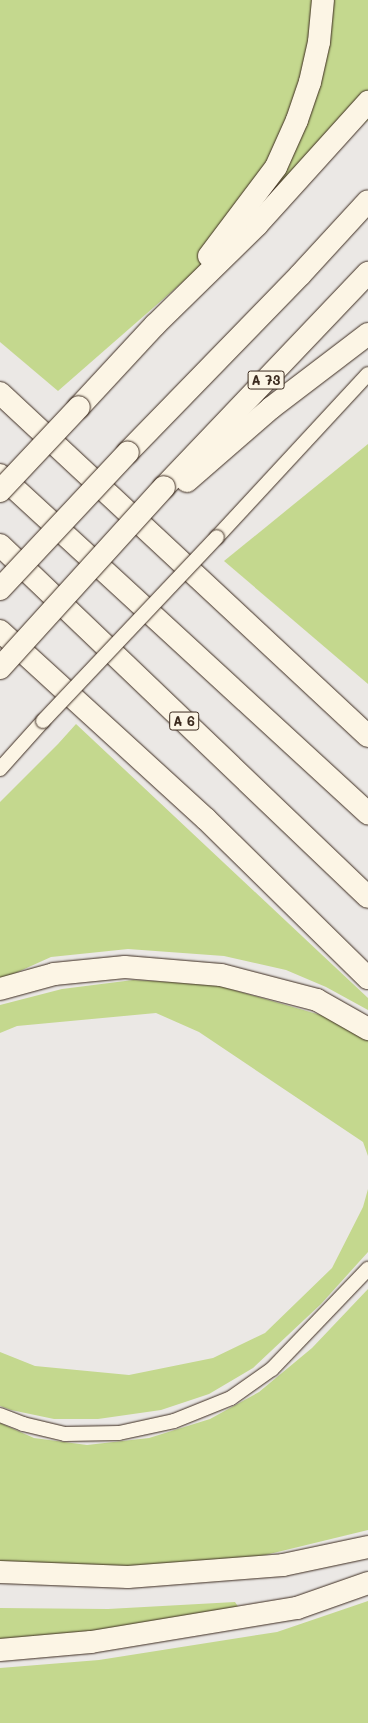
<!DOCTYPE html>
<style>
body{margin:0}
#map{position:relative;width:368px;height:1723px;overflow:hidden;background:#ebe8e5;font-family:Mali,sans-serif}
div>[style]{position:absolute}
.green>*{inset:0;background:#c4d88e}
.roads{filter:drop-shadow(0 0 1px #3b2a1e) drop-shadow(0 0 1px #3b2a1e)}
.lane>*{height:14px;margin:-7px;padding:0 7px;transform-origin:7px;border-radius:7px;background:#fcf5e5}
.highway>*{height:22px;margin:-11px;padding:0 11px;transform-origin:11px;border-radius:11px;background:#fcf5e5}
.bridges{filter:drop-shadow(0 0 1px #3b2a1e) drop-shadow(0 0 1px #3b2a1e)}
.lane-bridge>*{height:14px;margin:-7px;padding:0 7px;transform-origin:7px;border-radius:7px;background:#fcf5e5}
.highway-bridge>*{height:22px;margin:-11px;padding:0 11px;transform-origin:11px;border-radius:11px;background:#fcf5e5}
span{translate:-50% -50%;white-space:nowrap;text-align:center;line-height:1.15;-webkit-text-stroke:4px #fcf5e5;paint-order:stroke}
.shield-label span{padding:1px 3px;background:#fcf5e5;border:1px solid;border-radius:3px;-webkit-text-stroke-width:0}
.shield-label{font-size:13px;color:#3b2a1e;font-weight:700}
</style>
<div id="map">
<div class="green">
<i style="clip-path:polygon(0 0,368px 0,368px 120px,58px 391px,0 342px)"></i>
<i style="clip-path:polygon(368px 444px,368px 684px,224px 561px)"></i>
<i style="clip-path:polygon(76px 724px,368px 998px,368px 1010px,326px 987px,286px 970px,224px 956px,128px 949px,51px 957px,0 980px,0 802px,58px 744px)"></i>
<i style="clip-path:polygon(133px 980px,213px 984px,331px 1018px,368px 1037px,368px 1156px,363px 1142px,199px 1032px,156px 1013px,17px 1026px,0 1033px,0 1005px,62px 989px)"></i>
<i style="clip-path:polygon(368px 1189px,368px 1252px,321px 1304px,253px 1368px,209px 1394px,161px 1410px,98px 1419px,54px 1419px,11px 1410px,0 1406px,0 1352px,35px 1366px,129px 1375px,213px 1358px,265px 1333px,332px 1268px,363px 1207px)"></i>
<i style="clip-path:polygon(368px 1289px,368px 1530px,236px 1562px,143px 1572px,0 1566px,0 1423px,34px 1438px,87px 1445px,149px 1438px,210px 1419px,259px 1392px,312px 1348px)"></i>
<i style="clip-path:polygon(368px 1601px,368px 1723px,0 1723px,0 1668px,99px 1660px,277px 1632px)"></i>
<i style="clip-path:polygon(235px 1602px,241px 1611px,126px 1630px,0 1642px,0 1608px,108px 1609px)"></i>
</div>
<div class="roads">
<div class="lane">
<i style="left:217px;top:537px;width:222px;rotate:-47.2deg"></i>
<i style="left:0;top:769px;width:64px;rotate:-48.1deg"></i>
<i style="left:0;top:1415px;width:25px;rotate:21deg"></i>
<i style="left:23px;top:1424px;width:43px;rotate:13.4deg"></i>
<i style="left:65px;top:1434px;width:54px;rotate:-1.1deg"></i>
<i style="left:119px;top:1433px;width:56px;rotate:-12.3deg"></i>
<i style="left:174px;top:1421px;width:61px;rotate:-22deg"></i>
<i style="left:231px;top:1398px;width:50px;rotate:-35.3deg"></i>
<i style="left:272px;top:1369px;width:139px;rotate:-46.2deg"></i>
</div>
<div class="highway">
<i style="left:209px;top:256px;width:111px;rotate:-53deg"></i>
<i style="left:276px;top:167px;width:51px;rotate:-65.9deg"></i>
<i style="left:297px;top:120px;width:40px;rotate:-71.1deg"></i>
<i style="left:310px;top:82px;width:41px;rotate:-77.3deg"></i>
<i style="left:319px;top:42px;width:42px;rotate:-84.6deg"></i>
<i style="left:0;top:393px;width:503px;rotate:42.99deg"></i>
<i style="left:79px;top:407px;width:112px;rotate:-47.2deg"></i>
<i style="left:155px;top:325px;width:143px;rotate:-44.4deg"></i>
<i style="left:257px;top:225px;width:166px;rotate:-47.9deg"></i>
<i style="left:128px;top:452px;width:247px;rotate:-45.8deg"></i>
<i style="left:300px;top:275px;width:100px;rotate:-47.4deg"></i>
<i style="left:0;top:475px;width:500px;rotate:42.6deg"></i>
<i style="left:187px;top:481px;width:111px;rotate:-41deg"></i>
<i style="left:271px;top:408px;width:122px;rotate:-37.3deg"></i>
<i style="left:164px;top:487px;width:296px;rotate:-46.4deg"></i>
<i style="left:0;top:545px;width:509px;rotate:43.73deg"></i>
<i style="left:0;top:631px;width:279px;rotate:42.4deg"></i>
<i style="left:206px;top:819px;width:227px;rotate:44.5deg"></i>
<i style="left:0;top:989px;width:56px;rotate:-15.5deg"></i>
<i style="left:54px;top:974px;width:71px;rotate:-5.6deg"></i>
<i style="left:125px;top:967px;width:96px;rotate:4.8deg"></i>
<i style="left:221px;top:975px;width:99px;rotate:14.6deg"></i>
<i style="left:317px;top:1000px;width:59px;rotate:29.6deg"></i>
<i style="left:0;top:1572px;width:128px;rotate:2.2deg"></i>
<i style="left:128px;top:1577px;width:155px;rotate:-4.4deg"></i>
<i style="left:283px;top:1565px;width:87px;rotate:-12deg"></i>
<i style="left:0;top:1650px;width:91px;rotate:-5deg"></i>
<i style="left:91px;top:1642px;width:209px;rotate:-9.4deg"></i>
<i style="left:297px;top:1608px;width:75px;rotate:-19.4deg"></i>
</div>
</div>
<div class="bridges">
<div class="lane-bridge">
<i style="left:43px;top:721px;width:253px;rotate:-46.6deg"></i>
</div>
<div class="highway-bridge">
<i style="left:0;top:491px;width:115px;rotate:-46.8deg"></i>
<i style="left:0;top:589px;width:187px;rotate:-46.9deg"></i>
<i style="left:0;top:668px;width:244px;rotate:-47.8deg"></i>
</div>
</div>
<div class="shield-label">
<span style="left:266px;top:380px">A 73</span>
<span style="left:184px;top:721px">A 6</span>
</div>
</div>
